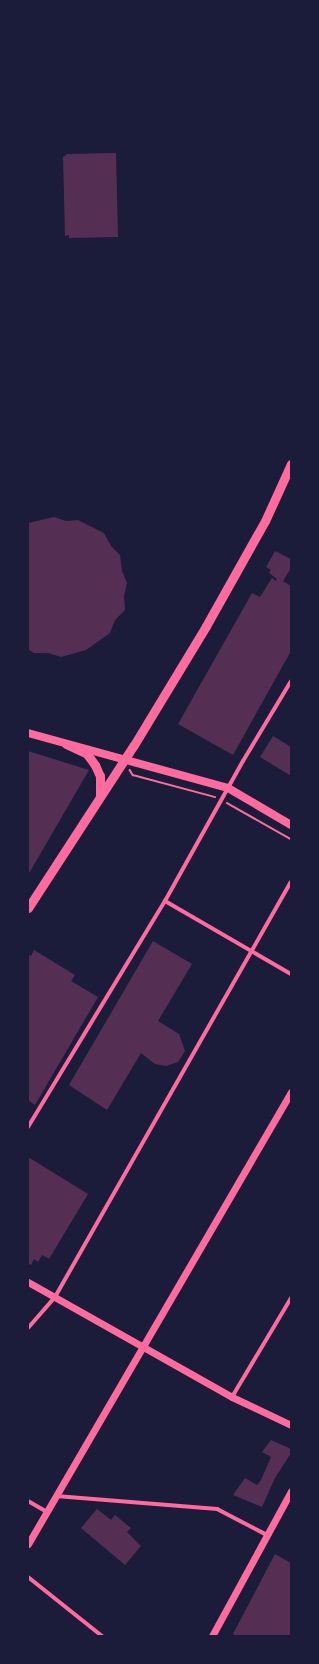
<!DOCTYPE html>
<style>
body{margin:0}
#map{position:relative;width:319px;height:1664px;overflow:hidden;background:#1b1b3a;font-family:Mulish,sans-serif}
div>[style]{position:absolute}
.building>*{inset:0;background:#542f53}
.path>*{height:1.5px;margin:-0.75px;padding:0 0.75px;transform-origin:0.75px;border-radius:0.75px;background:#ff6b9d}
.minor>*{height:4px;margin:-2px;padding:0 2px;transform-origin:2px;border-radius:2px;background:#ff6b9d}
.tertiary>*{height:7px;margin:-3.5px;padding:0 3.5px;transform-origin:3.5px;border-radius:3.5px;background:#ff6b9d}
.secondary>*{height:8px;margin:-4px;padding:0 4px;transform-origin:4px;border-radius:4px;background:#ff6b9d}
.primary>*{height:9px;margin:-4.5px;padding:0 4.5px;transform-origin:4.5px;border-radius:4.5px;background:#ff6b9d}
span{translate:-50% -50%;white-space:nowrap;text-align:center;line-height:1.15;-webkit-text-stroke:3.5px #1b1b3a;paint-order:stroke}
.frame{position:absolute;inset:0;border:29px solid #1b1b3a;pointer-events:none}
</style>
<div id="map">
<div class="building">
<i style="clip-path:polygon(116px 153px,118px 237px,69px 238px,69px 235px,65px 236px,63px 157px,67px 154px)"></i>
<i style="clip-path:polygon(54px 517px,66px 521px,78px 520px,104px 533px,111px 546px,120px 555px,122px 571px,127px 583px,124px 596px,125px 610px,115px 620px,110px 633px,86px 650px,61px 657px,48px 653px,34px 653px,28px 649px,28px 523px)"></i>
<i style="clip-path:polygon(275px 551px,291px 559px,291px 568px,283px 581px,291px 586px,291px 651px,233px 755px,178px 724px,252px 593px,260px 597px,272px 578px,276px 581px,277px 579px,269px 573px,271px 570px,266px 567px)"></i>
<i style="clip-path:polygon(273px 736px,291px 747px,291px 776px,260px 757px)"></i>
<i style="clip-path:polygon(28px 751px,89px 770px,28px 875px)"></i>
<i style="clip-path:polygon(153px 941px,192px 964px,158px 1021px,179px 1034px,185px 1051px,178px 1062px,166px 1066px,155px 1064px,141px 1053px,107px 1110px,69px 1085px)"></i>
<i style="clip-path:polygon(34px 950px,75px 975px,71px 981px,98px 997px,35px 1105px,28px 1100px,28px 955px,31px 956px)"></i>
<i style="clip-path:polygon(28px 1157px,88px 1194px,49px 1259px,42px 1255px,38px 1262px,34px 1259px,31px 1265px,28px 1263px)"></i>
<i style="clip-path:polygon(271px 1440px,291px 1449px,291px 1453px,275px 1478px,262px 1507px,233px 1495px,245px 1478px,257px 1485px,261px 1480px,271px 1457px,262px 1452px)"></i>
<i style="clip-path:polygon(97px 1509px,111px 1520px,115px 1515px,131px 1528px,127px 1532px,141px 1546px,125px 1565px,81px 1528px)"></i>
<i style="clip-path:polygon(275px 1554px,291px 1563px,291px 1636px,236px 1636px,233px 1634px)"></i>
</div>
<div class="path">
<i style="left:130px;top:770px;width:6px;rotate:59deg"></i>
<i style="left:133px;top:775px;width:85px;rotate:15deg"></i>
<i style="left:227px;top:803px;width:73px;rotate:29.4deg"></i>
</div>
<div class="minor">
<i style="left:165px;top:901px;width:146px;rotate:30.1deg"></i>
<i style="left:28px;top:1127px;width:264px;rotate:-58.8deg"></i>
<i style="left:165px;top:901px;width:160px;rotate:-60.9deg"></i>
<i style="left:243px;top:761px;width:93px;rotate:-59deg"></i>
<i style="left:28px;top:1328px;width:41px;rotate:-48.9deg"></i>
<i style="left:55px;top:1297px;width:477px;rotate:-60.4deg"></i>
<i style="left:232px;top:1397px;width:115px;rotate:-59.2deg"></i>
<i style="left:56px;top:1496px;width:162px;rotate:4.6deg"></i>
<i style="left:217px;top:1509px;width:56px;rotate:27.5deg"></i>
<i style="left:28px;top:1501px;width:22px;rotate:30deg"></i>
<i style="left:28px;top:1577px;width:95px;rotate:38.6deg"></i>
</div>
<div class="tertiary">
<i style="left:28px;top:1282px;width:234px;rotate:29.4deg"></i>
<i style="left:232px;top:1397px;width:65px;rotate:25.4deg"></i>
<i style="left:28px;top:1544px;width:523px;rotate:-59.81deg"></i>
<i style="left:212px;top:1636px;width:165px;rotate:-61.4deg"></i>
</div>
<div class="secondary">
<i style="left:28px;top:733px;width:207px;rotate:15.4deg"></i>
<i style="left:228px;top:788px;width:73px;rotate:30.4deg"></i>
</div>
<div class="primary">
<i style="left:66px;top:744px;width:23px;rotate:25deg"></i>
<i style="left:87px;top:754px;width:14px;rotate:54deg"></i>
<i style="left:95px;top:765px;width:12px;rotate:66deg"></i>
<i style="left:100px;top:776px;width:19px;rotate:90deg"></i>
<i style="left:28px;top:908px;width:194px;rotate:-57deg"></i>
<i style="left:134px;top:745px;width:139px;rotate:-58.8deg"></i>
<i style="left:206px;top:626px;width:120px;rotate:-60.7deg"></i>
<i style="left:265px;top:521px;width:63px;rotate:-65.5deg"></i>
</div>
<div class="frame"></div>
</div>
